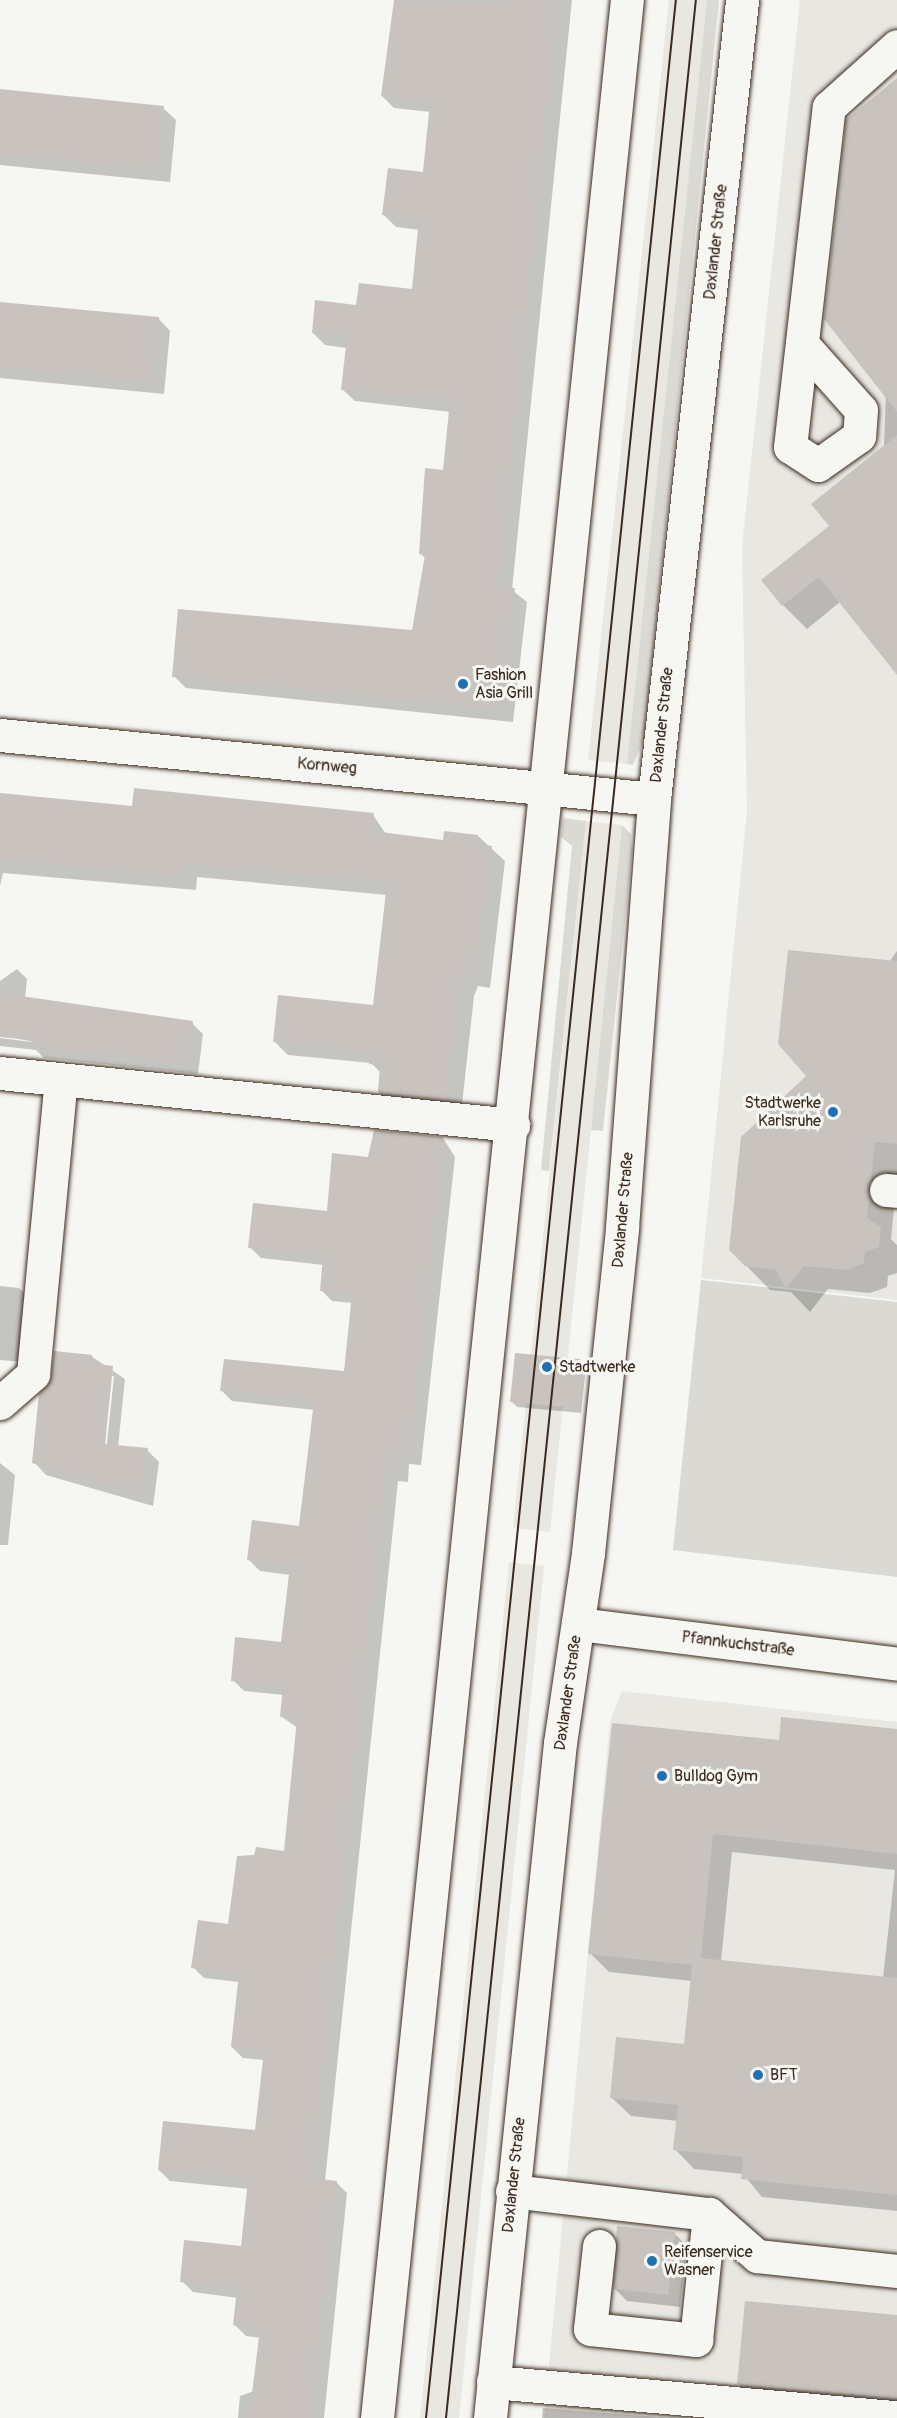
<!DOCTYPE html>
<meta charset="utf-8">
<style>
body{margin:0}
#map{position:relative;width:897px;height:2418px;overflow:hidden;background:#f6f6f2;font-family:Pangolin,sans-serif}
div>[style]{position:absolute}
.built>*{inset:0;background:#e8e7e2}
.green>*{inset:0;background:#dad9d3}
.shadow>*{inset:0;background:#0003}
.building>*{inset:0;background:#c8c3be}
.roads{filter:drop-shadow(0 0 2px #3b2a1e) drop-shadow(0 0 2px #3b2a1e)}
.minor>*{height:33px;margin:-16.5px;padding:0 16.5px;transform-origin:16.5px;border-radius:16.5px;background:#f6f6f2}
.tram>*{height:1.5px;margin:-0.75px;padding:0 0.75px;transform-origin:0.75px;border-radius:0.75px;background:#3b2a1e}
.dots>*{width:16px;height:16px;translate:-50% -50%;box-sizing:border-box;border:3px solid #f6f6f2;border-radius:50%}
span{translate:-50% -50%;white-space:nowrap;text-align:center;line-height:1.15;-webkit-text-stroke:6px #f6f6f2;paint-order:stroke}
.street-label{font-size:16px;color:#3b2a1e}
.poi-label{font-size:16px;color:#3b2a1e}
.left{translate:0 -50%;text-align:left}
.right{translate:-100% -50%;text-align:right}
</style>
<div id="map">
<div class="built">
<i style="clip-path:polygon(669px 0,707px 0,627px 764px,588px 760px)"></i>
<i style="clip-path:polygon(800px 0,897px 0,897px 1300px,701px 1278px,747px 811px,742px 547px)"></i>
<i style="clip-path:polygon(586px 821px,622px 825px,550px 1532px,513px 1528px)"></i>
<i style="clip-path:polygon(509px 1562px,544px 1566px,459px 2418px,420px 2418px)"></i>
<i style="clip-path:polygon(622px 1691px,897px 1722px,897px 2418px,544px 2418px,610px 1721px)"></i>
</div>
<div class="green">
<i style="clip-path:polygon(707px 0,719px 0,644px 739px,633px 765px,627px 764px)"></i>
<i style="clip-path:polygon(563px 818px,586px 821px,549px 1171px,541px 1170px,572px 846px,561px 837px)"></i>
<i style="clip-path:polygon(622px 825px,631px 834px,632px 853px,603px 1131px,591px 1130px)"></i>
<i style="clip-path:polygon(701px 1280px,897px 1302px,897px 1577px,673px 1550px)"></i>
</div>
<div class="shadow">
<i style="clip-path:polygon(395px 0,572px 0,512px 590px,527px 602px,513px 722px,186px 688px,174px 676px,413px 631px,426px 559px,421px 554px,445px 472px,451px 412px,355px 401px,342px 389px,347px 348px,325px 345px,313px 333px,357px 307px,413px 291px,420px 230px,396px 227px,384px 215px,425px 174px,431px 112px,394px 108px,382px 96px)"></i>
<i style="clip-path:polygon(897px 80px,897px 673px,840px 602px,807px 629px,783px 605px,884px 447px)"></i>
<i style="clip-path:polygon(0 91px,163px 108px,176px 120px,170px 182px,0 165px)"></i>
<i style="clip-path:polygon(0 303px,158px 318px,170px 331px,164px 394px,0 378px)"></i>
<i style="clip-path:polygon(0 795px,133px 808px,373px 815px,386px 834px,444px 842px,478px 836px,505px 861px,490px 988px,478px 986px,474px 996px,461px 1113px,393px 1106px,379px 1092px,381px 1073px,371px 1063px,288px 1055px,274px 1041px,374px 1006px,387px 895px,197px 877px,196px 890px,3px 873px,0 886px)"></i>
<i style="clip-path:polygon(897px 951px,897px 1179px,891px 1239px,897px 1245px,897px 1273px,888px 1276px,887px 1287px,870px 1293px,828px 1289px,810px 1312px,791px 1292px,770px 1290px,730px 1249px,808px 1076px)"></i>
<i style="clip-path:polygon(17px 969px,27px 979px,25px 998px,192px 1023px,203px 1034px,198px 1074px,44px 1058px,36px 1050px,0 1046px,0 1038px,39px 1043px,0 1035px,0 981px)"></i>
<i style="clip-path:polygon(443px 1138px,455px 1157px,421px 1465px,409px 1464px,408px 1482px,398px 1481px,325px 2181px,336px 2182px,347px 2193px,324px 2418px,238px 2418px,240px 2396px,254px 2391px,261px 2338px,246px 2336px,235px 2325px,238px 2298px,193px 2292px,182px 2281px,243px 2248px,249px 2189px,170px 2181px,159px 2170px,257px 2132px,264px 2060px,243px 2058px,232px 2047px,239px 1982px,204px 1978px,193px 1967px,285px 1853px,298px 1728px,282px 1717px,284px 1695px,244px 1691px,233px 1680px,283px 1643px,290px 1575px,260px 1571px,249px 1560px,300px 1527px,315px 1410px,232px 1401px,221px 1390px,345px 1373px,353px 1303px,332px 1301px,321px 1290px,324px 1265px,261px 1258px,250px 1247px,328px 1213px,370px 1158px)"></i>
<i style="clip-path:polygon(0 1286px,19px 1288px,31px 1300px,25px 1362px,0 1360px)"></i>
<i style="clip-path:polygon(evenodd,91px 1356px,125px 1379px,118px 1447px,147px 1450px,159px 1462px,153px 1506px,46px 1475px,34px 1462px,91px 1356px,111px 1376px,114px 1376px,106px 1452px,103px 1451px,111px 1376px)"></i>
<i style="clip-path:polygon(579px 1361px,586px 1367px,581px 1413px,517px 1407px,511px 1401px)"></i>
<i style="clip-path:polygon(0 1463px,15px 1475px,8px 1545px,0 1545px)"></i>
<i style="clip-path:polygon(evenodd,897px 1731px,897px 2211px,762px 2197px,743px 2174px,694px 2169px,675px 2149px,678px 2121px,631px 2116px,611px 2097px,685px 2046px,692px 1981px,609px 1972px,590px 1953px,780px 1742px,897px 1731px,732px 1852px,895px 1870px,883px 1978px,721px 1961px,732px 1852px)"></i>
<i style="clip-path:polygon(674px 2233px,687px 2246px,680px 2307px,627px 2301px,615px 2289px)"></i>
<i style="clip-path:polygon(897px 2317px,897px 2414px,757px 2402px,739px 2384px)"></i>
<i style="clip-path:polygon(543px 2408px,671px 2418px,542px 2418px)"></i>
</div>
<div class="building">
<i style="clip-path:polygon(394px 0,498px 5px,499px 0,559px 0,499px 587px,515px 588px,501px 711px,172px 677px,178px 609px,412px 630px,425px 555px,419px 554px,425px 468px,443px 470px,450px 401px,341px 390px,347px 337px,312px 333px,315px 300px,356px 305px,359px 283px,412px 289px,419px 219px,382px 215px,388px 168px,423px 172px,430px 102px,381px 96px)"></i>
<i style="clip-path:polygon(897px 78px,897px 412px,824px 319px,846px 120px)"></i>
<i style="clip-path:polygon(0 89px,164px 106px,158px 171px,0 154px)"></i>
<i style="clip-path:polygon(0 302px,159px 317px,152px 382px,0 368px)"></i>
<i style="clip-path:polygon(897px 435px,897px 675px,819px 577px,782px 606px,761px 580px,829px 526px,811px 504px)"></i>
<i style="clip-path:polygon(134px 788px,374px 813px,372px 831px,443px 840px,444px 831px,478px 835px,477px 844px,492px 846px,476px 975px,465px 973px,460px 982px,447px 1100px,378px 1092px,380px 1065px,369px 1064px,371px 1052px,273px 1042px,278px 995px,373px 1005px,387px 883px,184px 864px,183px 877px,0 860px,0 793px,132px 806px)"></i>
<i style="clip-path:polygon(788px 950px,897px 961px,897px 1144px,875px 1142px,867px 1218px,881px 1227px,879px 1247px,865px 1252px,864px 1263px,846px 1270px,804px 1266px,786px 1289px,776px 1270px,745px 1266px,729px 1250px,741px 1137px,806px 1076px,778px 1044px)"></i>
<i style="clip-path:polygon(0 993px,193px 1021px,188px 1064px,31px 1047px,32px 1040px,0 1037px)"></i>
<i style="clip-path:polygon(374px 1130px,443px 1137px,444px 1145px,411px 1455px,399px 1454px,397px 1472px,387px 1471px,354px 1774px,313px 2178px,337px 2181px,311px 2418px,249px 2418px,260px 2329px,233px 2325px,237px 2289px,180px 2282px,184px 2240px,241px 2246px,248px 2180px,158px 2170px,163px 2121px,255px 2130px,264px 2051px,231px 2047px,239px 1973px,191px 1968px,198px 1920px,228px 1924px,237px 1856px,254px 1855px,256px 1847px,284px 1851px,297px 1719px,280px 1717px,283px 1686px,231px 1681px,235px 1637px,281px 1642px,290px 1566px,247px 1560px,252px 1520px,299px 1526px,314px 1401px,220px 1391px,224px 1359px,344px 1371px,352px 1294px,320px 1291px,323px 1256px,248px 1248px,253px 1203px,327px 1211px,332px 1153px,368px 1157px)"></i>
<i style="clip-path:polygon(54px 1351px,92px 1355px,91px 1363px,113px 1366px,105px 1444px,148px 1448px,141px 1495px,32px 1463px,39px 1394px,51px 1377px)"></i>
<i style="clip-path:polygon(515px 1353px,580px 1359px,576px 1408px,510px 1402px)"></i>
<i style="clip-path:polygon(781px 1717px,897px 1729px,897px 1854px,713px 1834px,701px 1958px,897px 1978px,897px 2195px,741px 2179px,743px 2157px,673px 2150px,678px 2105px,610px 2098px,616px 2037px,684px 2044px,692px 1965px,588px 1954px,612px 1723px,779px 1740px)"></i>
<i style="clip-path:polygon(617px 2226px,675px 2232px,668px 2295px,613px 2289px)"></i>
<i style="clip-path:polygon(745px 2301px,897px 2315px,897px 2398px,737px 2384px)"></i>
</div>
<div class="roads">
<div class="minor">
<i style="left:803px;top:345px;width:87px;rotate:48.3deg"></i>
<i style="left:861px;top:410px;width:26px;rotate:94deg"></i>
<i style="left:859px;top:436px;width:50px;rotate:144.7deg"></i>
<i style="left:818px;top:465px;width:33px;rotate:-147deg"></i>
<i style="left:790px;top:447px;width:342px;rotate:-83.5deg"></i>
<i style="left:829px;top:107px;width:91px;rotate:-41.9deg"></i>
<i style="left:0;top:735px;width:657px;rotate:5.59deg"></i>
<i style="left:0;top:1073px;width:516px;rotate:5.79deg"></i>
<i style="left:886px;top:1190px;width:11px;rotate:5deg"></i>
<i style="left:0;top:1403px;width:44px;rotate:-41.3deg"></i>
<i style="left:33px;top:1374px;width:295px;rotate:-84.6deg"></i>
<i style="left:578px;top:1624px;width:321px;rotate:7.1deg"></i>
<i style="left:512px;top:2191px;width:198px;rotate:6.7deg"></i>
<i style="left:709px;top:2214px;width:64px;rotate:41.2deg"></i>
<i style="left:757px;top:2256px;width:141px;rotate:6.1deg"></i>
<i style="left:599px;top:2246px;width:83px;rotate:96.2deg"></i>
<i style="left:590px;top:2329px;width:107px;rotate:5.9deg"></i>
<i style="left:696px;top:2340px;width:127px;rotate:-84.1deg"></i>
<i style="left:493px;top:2382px;width:406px;rotate:5deg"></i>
<i style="left:377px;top:2418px;width:2431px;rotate:-84.1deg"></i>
<i style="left:490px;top:2418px;width:679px;rotate:-84.08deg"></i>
<i style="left:560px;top:1743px;width:192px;rotate:-81.6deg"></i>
<i style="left:588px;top:1553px;width:328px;rotate:-84deg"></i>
<i style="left:622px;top:1227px;width:429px;rotate:-85.7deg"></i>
<i style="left:654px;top:799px;width:804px;rotate:-83.71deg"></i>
</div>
</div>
<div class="tram">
<i style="left:426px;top:2418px;width:2431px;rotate:-84.1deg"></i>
<i style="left:446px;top:2418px;width:2431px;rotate:-84.1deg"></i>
</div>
<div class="dots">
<i style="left:463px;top:684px;background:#1f6fb2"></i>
<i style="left:833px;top:1112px;background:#1f6fb2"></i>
<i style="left:547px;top:1367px;background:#1f6fb2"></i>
<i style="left:662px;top:1776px;background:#1f6fb2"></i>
<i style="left:758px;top:2075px;background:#1f6fb2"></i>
<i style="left:652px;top:2261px;background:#1f6fb2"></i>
</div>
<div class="street-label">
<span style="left:716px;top:242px;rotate:-84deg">Daxlander Straße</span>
<span style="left:662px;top:725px;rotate:-84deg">Daxlander Straße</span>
<span style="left:327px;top:766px;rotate:5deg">Kornweg</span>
<span style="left:623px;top:1210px;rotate:-85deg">Daxlander Straße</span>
<span style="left:738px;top:1644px;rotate:7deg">Pfannkuchstraße</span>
<span style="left:568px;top:1693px;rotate:-82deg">Daxlander Straße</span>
<span style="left:514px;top:2175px;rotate:-84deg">Daxlander Straße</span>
</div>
<div class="poi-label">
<span class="left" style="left:475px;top:684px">Fashion<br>Asia Grill</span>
<span class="right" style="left:821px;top:1112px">Stadtwerke<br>Karlsruhe</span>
<span class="left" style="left:559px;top:1367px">Stadtwerke</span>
<span class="left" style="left:674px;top:1776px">Bulldog Gym</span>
<span class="left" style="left:770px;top:2075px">BFT</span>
<span class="left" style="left:664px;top:2261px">Reifenservice<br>Wasner</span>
</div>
</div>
